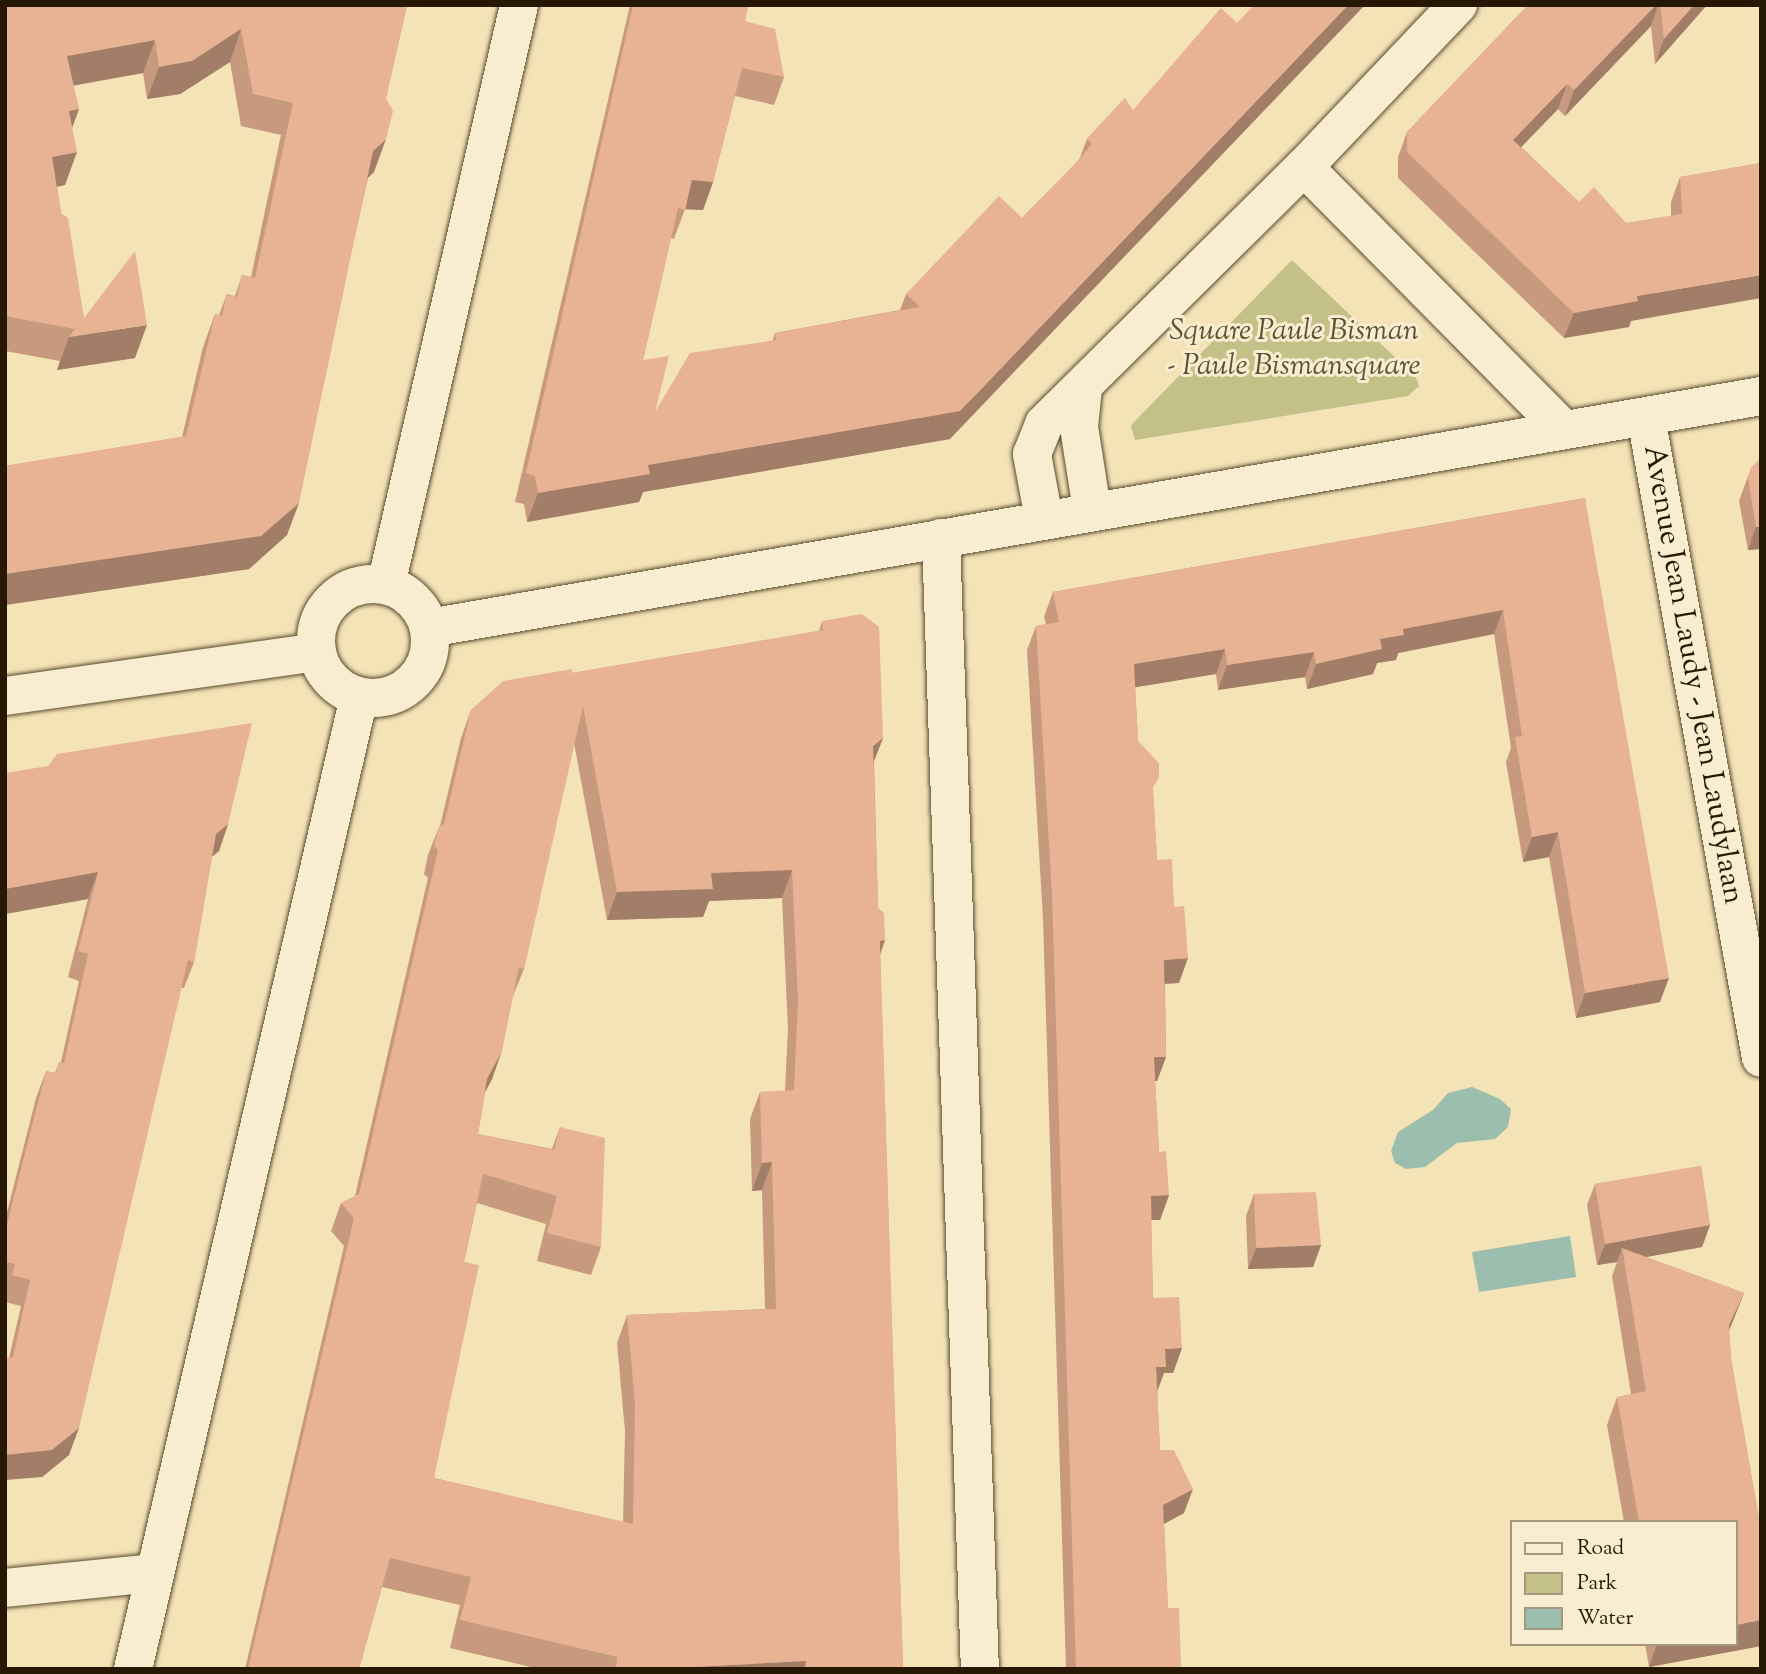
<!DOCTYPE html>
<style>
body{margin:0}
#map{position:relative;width:1766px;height:1674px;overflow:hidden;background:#f4e3b6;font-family:"Sorts Mill Goudy",serif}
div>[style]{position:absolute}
.green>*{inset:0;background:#c4c188}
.water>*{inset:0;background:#9cbeae}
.roads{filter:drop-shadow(0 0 2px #5a4b30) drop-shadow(0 0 2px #5a4b30)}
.minor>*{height:38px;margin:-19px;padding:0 19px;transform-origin:19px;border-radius:19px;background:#f8edd0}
.minor>.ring{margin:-19px;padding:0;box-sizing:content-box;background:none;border:38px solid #f8edd0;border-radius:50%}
.wall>*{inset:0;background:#c79a7f}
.shaded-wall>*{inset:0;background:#a27d68}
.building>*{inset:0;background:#e7b394}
span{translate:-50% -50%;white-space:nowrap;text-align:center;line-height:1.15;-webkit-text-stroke:6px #f8edd0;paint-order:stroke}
.park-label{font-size:30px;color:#5d5332;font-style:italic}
.street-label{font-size:30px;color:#261803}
.frame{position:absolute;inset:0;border:7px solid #261803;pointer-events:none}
.legend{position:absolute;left:1510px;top:1520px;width:228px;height:126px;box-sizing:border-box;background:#f8edd0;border:2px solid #a4987e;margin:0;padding:9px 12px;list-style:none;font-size:21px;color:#261803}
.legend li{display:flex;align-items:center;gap:14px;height:35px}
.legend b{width:35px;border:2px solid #a4987e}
</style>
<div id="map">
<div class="green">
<i style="clip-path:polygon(1292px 260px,1416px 377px,1419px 386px,1408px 396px,1135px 440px,1131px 426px,1135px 421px)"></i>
</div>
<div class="water">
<i style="clip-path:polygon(1472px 1087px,1500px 1099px,1511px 1109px,1508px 1127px,1495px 1139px,1457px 1143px,1425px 1167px,1406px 1169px,1395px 1163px,1391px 1151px,1398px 1132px,1433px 1110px,1448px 1093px)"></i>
<i style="clip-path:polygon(1570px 1236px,1576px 1277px,1479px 1292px,1472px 1252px)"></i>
</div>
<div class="roads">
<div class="minor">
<i style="left:1304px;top:167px;width:368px;rotate:45.3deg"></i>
<i style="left:1083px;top:387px;width:40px;rotate:95.7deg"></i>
<i style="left:1079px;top:427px;width:84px;rotate:81.1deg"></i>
<i style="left:1646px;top:417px;width:651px;rotate:79.83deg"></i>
<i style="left:1044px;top:519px;width:66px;rotate:-100.5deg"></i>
<i style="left:1032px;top:454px;width:32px;rotate:-68deg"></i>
<i style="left:1044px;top:424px;width:366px;rotate:-44.7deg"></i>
<i style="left:1304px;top:167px;width:224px;rotate:-46.5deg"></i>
<i style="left:941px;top:538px;width:1132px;rotate:88.03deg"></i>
<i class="ring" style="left:316px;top:584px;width:76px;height:76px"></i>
<i style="left:386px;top:585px;width:595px;rotate:-77.08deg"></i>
<i style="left:429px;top:628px;width:1352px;rotate:-9.88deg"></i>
<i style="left:5px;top:696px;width:315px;rotate:-8deg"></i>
<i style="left:5px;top:1588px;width:150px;rotate:-5.7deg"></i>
<i style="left:133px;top:1669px;width:998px;rotate:-76.91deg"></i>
</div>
</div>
<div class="wall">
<i style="clip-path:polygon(5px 5px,407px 5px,386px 98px,374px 172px,368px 178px,287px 535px,249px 569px,5px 605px,5px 466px,182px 437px,203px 347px,215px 314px,219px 315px,227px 294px,235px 296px,242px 275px,251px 277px,281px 135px,241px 126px,230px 62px,180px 94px,147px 99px,143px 73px,73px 85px,79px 109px,72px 127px,65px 185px,57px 187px,61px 213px,84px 318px,135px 358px,57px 370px,60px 361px,5px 351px)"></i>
<i style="clip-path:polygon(630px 5px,748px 5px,745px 21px,784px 77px,774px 105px,735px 96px,713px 182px,703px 210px,685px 209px,674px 239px,671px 238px,643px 360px,655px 412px,773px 340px,775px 333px,900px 310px,906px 294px,1022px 218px,1075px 164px,1079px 160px,1087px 139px,1125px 98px,950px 439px,643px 492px,639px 502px,527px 522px,524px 504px,515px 502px)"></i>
<i style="clip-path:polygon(1528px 5px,1707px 5px,1655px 64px,1651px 26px,1565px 116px,1558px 109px,1521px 147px,1579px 202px,1626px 223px,1671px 216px,1671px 202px,1680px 177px,1761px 163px,1631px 321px,1629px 327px,1564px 338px,1398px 178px,1398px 157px,1407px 132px)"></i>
<i style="clip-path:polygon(1761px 458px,1761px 558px,1759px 549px,1748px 550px,1739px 501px,1751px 468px)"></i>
<i style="clip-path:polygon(1585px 498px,1660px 1002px,1576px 1018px,1549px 857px,1523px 862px,1506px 762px,1511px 748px,1494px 634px,1398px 653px,1396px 660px,1377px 663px,1373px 674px,1307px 689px,1305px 677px,1218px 690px,1216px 674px,1135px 687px,1138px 741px,1153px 793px,1157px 860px,1174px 907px,1179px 983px,1165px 984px,1166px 1057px,1157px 1081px,1155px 1081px,1159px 1152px,1169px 1195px,1160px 1220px,1151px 1220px,1153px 1298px,1182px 1348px,1173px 1373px,1164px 1373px,1157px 1391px,1160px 1450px,1184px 1513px,1164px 1524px,1168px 1608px,1181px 1669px,1066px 1669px,1043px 919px,1027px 650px,1036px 626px,1046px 624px,1044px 617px,1053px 592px)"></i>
<i style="clip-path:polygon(evenodd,822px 621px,883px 738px,874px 761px,878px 908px,885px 940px,880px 955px,903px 1669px,539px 1669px,450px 1648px,460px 1605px,382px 1587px,359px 1669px,245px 1669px,344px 1246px,331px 1231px,341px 1203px,355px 1196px,428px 878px,424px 874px,428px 855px,439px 827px,440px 826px,461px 738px,471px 710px,572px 673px,819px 631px,822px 621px,574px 743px,607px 920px,703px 917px,709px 901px,782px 898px,788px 1029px,785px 1091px,760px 1092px,750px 1119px,752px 1191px,762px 1190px,765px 1309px,627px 1315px,617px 1343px,625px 1431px,623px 1522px,434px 1478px,464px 1262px,477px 1203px,546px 1224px,537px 1261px,591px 1275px,601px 1247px,560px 1127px,552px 1149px,478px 1134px,485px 1092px,492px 1079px,513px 996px,524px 969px,574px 743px)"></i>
<i style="clip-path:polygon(5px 773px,228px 824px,219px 851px,212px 856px,194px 962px,184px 988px,181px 988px,69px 1455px,42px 1477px,9px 1358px,21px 1306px,5px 1302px,5px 1220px,36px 1098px,46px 1071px,55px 1073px,59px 1062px,61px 1062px,79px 981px,68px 977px,88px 899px,5px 914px)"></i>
<i style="clip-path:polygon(1701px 1166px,1710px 1225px,1702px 1247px,1646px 1257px,1744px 1293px,1729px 1330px,1731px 1359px,1761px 1530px,1761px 1646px,1649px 1667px,1645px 1644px,1736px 1644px,1736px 1522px,1624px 1522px,1607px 1425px,1617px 1397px,1631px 1394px,1612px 1276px,1617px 1262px,1597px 1265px,1587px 1205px,1595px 1184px)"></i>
<i style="clip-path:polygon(1254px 1194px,1321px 1245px,1313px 1267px,1248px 1269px,1246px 1216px)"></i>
</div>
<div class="shaded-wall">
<i style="clip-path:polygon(1348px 5px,1365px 5px,950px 439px,643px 492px,639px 502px,527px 522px,538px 493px,648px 465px,960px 411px)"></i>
<i style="clip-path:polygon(1656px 5px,1658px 5px,1651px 26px,1565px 116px,1574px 90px)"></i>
<i style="clip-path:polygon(1694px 5px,1707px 5px,1655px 64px,1664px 39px)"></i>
<i style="clip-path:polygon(241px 29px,230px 62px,180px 94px,147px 99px,159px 67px)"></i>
<i style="clip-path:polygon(155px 40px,143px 73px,55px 89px,67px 56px)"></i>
<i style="clip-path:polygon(1567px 84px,1558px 109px,1504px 165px,1513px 140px)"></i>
<i style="clip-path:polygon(79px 109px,67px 142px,69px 111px)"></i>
<i style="clip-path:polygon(386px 139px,374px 172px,361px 184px,373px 151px)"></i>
<i style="clip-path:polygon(77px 152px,65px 185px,40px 190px,52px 157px)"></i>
<i style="clip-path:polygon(692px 180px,713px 182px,703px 210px,681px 209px)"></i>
<i style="clip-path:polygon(1761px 275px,1761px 298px,1631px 321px,1629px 327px,1564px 338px,1574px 313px,1637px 296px)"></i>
<i style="clip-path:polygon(147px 325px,135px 358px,57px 370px,69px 337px)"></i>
<i style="clip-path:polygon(299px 503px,287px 535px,249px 569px,5px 605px,5px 574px)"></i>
<i style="clip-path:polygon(1756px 527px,1761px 527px,1761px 544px,1759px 549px,1748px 550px)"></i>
<i style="clip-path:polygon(1503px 610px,1494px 634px,1398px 653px,1396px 660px,1377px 663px,1373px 674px,1307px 689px,1316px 664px,1403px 629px)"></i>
<i style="clip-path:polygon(1225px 649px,1216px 674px,1125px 689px,1134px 664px)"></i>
<i style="clip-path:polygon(1314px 652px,1305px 677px,1218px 690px,1227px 665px)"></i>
<i style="clip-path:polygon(883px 738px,872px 766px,873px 746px)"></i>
<i style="clip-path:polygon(228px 824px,219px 851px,207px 861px,216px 834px)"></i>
<i style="clip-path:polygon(1558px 832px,1549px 857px,1523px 862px,1532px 837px)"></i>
<i style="clip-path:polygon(792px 870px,782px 898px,709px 901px,703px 917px,607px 920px,617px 892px,711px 873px)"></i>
<i style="clip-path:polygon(98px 872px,88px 899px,5px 914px,5px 889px)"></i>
<i style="clip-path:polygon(885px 940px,875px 968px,880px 941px)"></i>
<i style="clip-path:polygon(1188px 958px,1179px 983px,1155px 984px,1164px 960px)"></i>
<i style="clip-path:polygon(1669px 978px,1660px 1002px,1576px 1018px,1585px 993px)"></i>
<i style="clip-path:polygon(502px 1051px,492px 1079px,477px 1107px,487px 1079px)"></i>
<i style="clip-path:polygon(1154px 1057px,1166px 1057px,1157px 1081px,1145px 1081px)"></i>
<i style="clip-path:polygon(772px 1162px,762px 1190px,752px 1191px,762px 1163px)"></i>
<i style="clip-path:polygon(1169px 1195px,1160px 1220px,1142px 1220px,1151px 1196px)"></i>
<i style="clip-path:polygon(1710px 1225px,1702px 1247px,1624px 1261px,1622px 1248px,1617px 1262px,1597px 1265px,1605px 1244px)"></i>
<i style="clip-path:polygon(1321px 1245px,1313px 1267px,1248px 1269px,1256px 1248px)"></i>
<i style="clip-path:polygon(1744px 1293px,1733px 1321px,1719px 1354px,1729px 1325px)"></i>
<i style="clip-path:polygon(1182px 1348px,1173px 1373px,1164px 1373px,1157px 1392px,1156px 1367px,1165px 1349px)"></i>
<i style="clip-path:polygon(79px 1428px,69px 1455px,42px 1477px,5px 1480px,5px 1455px)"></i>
<i style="clip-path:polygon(1193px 1489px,1184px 1513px,1154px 1529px,1163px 1505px)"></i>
<i style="clip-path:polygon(1761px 1620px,1761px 1646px,1649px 1667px,1657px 1644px,1736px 1644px,1736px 1625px)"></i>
<i style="clip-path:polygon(806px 1661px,803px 1669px,656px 1669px)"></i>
</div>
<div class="building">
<i style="clip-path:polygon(5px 5px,407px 5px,386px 98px,393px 111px,386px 139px,373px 151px,299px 503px,261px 536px,5px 574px,5px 466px,186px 436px,215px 314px,222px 316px,227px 294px,237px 297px,242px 275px,255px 278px,293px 103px,253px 94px,241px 29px,192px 61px,159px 67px,155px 40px,67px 56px,79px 109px,69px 111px,77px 152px,52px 157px,61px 213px,68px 218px,84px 318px,135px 251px,147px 325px,69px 337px,75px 329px,5px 316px)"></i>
<i style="clip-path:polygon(633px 5px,748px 5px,745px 21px,775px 29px,784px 77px,742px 68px,713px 182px,692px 180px,685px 210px,678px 208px,643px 360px,669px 356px,655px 412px,690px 353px,776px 340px,775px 333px,920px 307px,906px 294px,999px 196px,1022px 218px,1075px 164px,1092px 144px,1087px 139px,1125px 98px,1133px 110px,1221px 8px,1237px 23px,1254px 5px,1348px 5px,960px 411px,648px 465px,650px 474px,538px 493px,535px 476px,526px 473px)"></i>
<i style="clip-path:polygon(1528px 5px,1656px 5px,1574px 90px,1567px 84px,1513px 140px,1579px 202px,1594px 187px,1626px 223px,1682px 214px,1680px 177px,1761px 163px,1761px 275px,1637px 296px,1638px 301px,1574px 313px,1407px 152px,1407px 132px)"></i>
<i style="clip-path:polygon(1660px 5px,1694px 5px,1664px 39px)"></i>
<i style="clip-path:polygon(1761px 458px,1761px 527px,1756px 527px,1748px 478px,1751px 468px)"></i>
<i style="clip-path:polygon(1585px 498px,1669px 978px,1585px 993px,1558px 832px,1532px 837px,1515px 737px,1522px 736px,1503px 610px,1403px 629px,1404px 635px,1380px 639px,1382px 649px,1316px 664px,1314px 652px,1227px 665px,1225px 649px,1134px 664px,1138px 741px,1159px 763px,1159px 778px,1153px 787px,1157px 860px,1172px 859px,1174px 907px,1184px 906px,1188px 958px,1164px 960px,1166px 1057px,1154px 1057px,1159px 1152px,1166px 1151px,1169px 1195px,1151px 1196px,1153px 1298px,1179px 1297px,1182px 1348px,1165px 1349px,1166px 1367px,1156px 1367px,1160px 1450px,1174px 1450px,1193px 1489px,1163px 1505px,1168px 1608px,1179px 1608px,1181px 1669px,1076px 1669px,1052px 894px,1036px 626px,1059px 622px,1053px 592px)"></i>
<i style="clip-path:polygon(evenodd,862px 614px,879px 627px,883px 738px,873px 746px,878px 908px,884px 913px,885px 940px,880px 941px,903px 1669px,806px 1669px,806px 1661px,656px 1669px,616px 1669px,617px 1657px,460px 1620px,471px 1577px,390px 1558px,359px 1669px,248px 1669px,354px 1218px,341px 1203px,359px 1194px,438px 850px,434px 846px,439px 827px,444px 824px,471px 710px,503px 681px,572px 669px,572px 673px,823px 630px,822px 621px,862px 614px,583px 706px,617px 892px,713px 889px,711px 873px,792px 870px,798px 1001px,794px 1090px,760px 1092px,762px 1163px,772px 1162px,776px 1309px,627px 1315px,635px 1403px,633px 1524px,434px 1478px,479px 1265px,464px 1262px,483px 1174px,557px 1196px,547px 1233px,601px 1247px,605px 1138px,560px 1127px,554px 1150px,478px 1134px,487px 1079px,502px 1051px,519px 967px,524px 969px,583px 706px)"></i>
<i style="clip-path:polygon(252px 723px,228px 824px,216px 834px,194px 962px,188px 960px,79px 1428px,52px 1450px,5px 1455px,5px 1358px,13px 1357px,30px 1280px,12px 1275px,15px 1264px,5px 1262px,5px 1232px,46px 1071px,56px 1073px,59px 1062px,64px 1063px,88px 954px,78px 951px,98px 872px,5px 889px,5px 773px,48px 766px,57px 754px)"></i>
<i style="clip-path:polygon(1701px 1166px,1710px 1225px,1605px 1244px,1595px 1184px)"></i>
<i style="clip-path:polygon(1316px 1192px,1321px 1245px,1256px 1248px,1254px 1194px)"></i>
<i style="clip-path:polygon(1622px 1248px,1744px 1293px,1729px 1325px,1731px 1359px,1761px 1530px,1761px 1620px,1736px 1625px,1736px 1522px,1639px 1522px,1617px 1397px,1646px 1391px)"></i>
</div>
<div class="park-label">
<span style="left:1294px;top:349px">Square Paule Bisman<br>- Paule Bismansquare</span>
</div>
<div class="street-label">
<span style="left:1692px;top:675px;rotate:80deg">Avenue Jean Laudy - Jean Laudylaan</span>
</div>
<div class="frame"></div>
<ul class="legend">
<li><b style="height:9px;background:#f8edd0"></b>Road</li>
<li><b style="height:19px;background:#c4c188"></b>Park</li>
<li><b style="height:19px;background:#9cbeae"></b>Water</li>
</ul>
</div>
